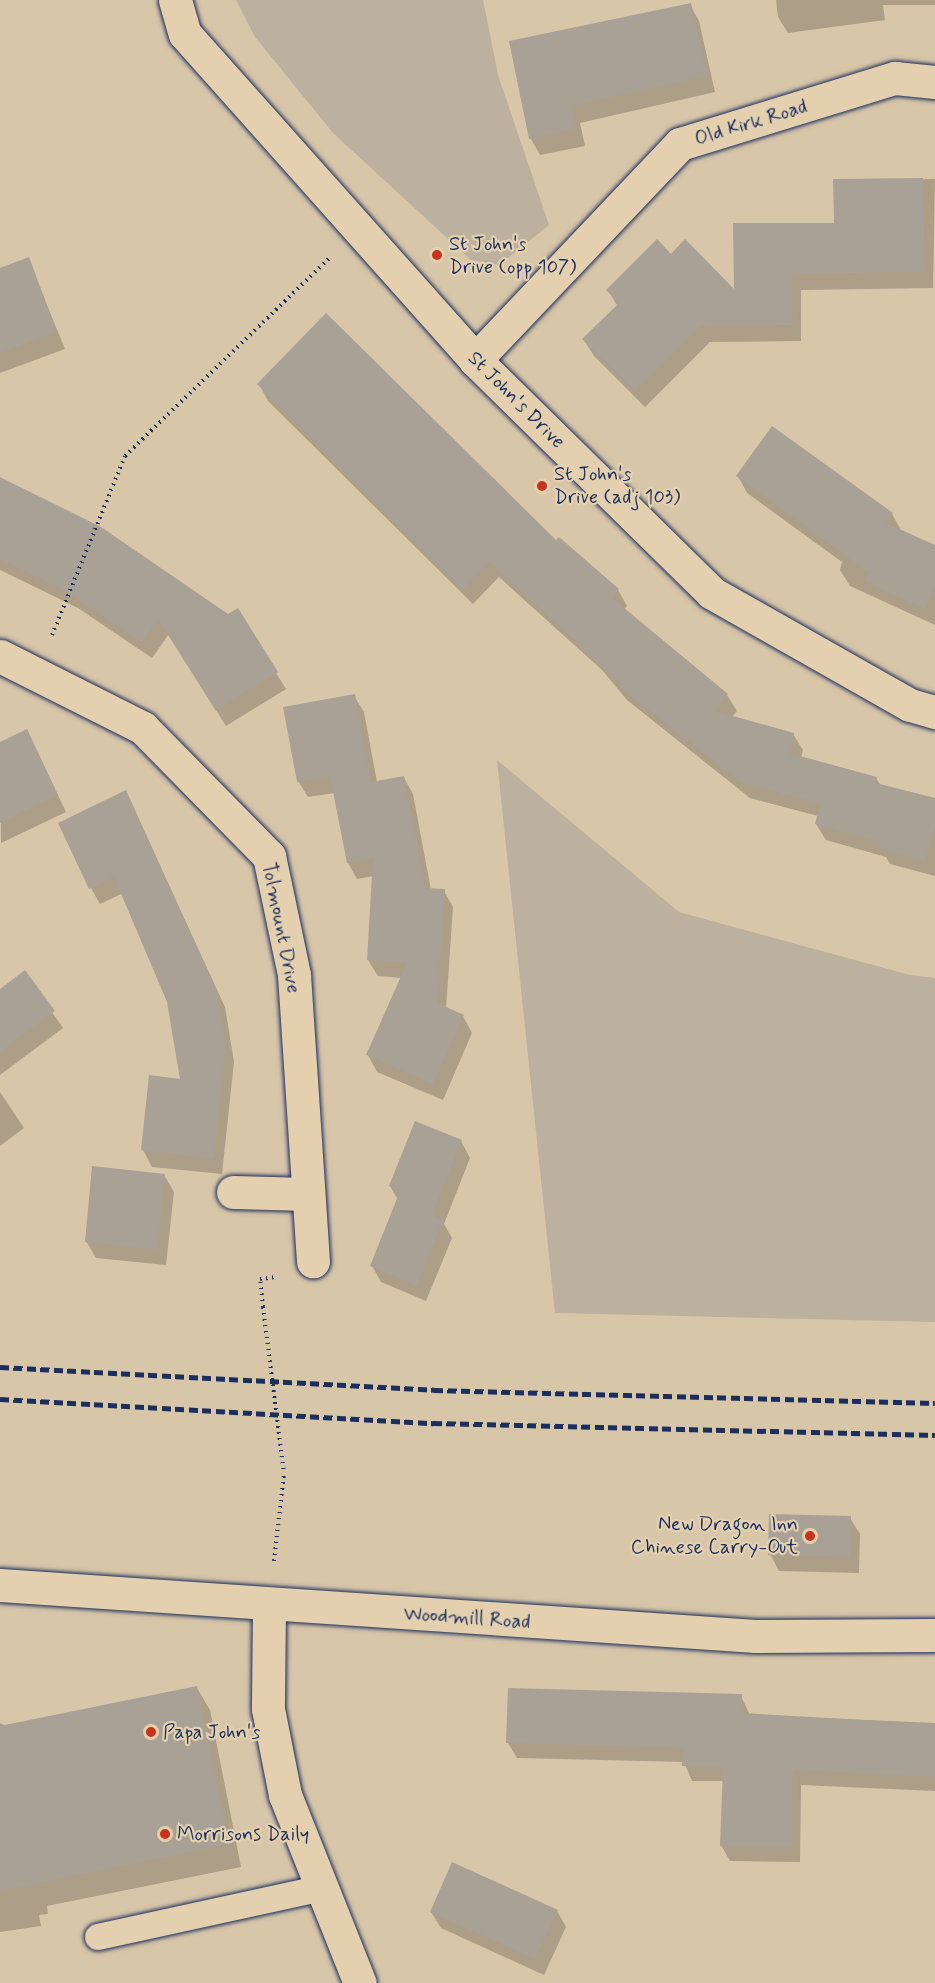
<!DOCTYPE html>
<style>
body{margin:0}
#map{position:relative;width:935px;height:1983px;overflow:hidden;background:#d8c6a9;font-family:Mynerve,sans-serif}
div>[style]{position:absolute}
.green>*{inset:0;background:#bcb09e}
.shadow>*{inset:0;background:#0003}
.building>*{inset:0;background:#a9a196}
.path>*{height:4px;margin-top:-2px;transform-origin:0;background:repeating-linear-gradient(90deg,#1b2f5e 0 1.5px,transparent 0 6px)}
.roads{filter:drop-shadow(0 0 2px #1b2f5e) drop-shadow(0 0 2px #1b2f5e)}
.lane>*{height:26px;margin:-13px;padding:0 13px;transform-origin:13px;border-radius:13px;background:#e4d0ae}
.street>*{height:33px;margin:-16.5px;padding:0 16.5px;transform-origin:16.5px;border-radius:16.5px;background:#e4d0ae}
.secondary>*{height:33px;margin:-16.5px;padding:0 16.5px;transform-origin:16.5px;border-radius:16.5px;background:#e4d0ae}
.rail>*{height:4.5px;margin-top:-2.25px;transform-origin:0;background:repeating-linear-gradient(90deg,#1b2f5e 0 9px,transparent 0 13.5px)}
.path-bridge>*{height:4px;margin-top:-2px;transform-origin:0;background:repeating-linear-gradient(90deg,#1b2f5e 0 1.5px,transparent 0 6px)}
.dots>*{width:16px;height:16px;translate:-50% -50%;box-sizing:border-box;border:3px solid #e4d0ae;border-radius:50%}
span{translate:-50% -50%;white-space:nowrap;text-align:center;line-height:1.15;-webkit-text-stroke:4.5px #e4d0ae;paint-order:stroke}
.street-label{font-size:20px;color:#1b2f5e}
.poi-label{font-size:20px;color:#1b2f5e}
.left{translate:0 -50%;text-align:left}
.right{translate:-100% -50%;text-align:right}
</style>
<div id="map">
<div class="green">
<i style="clip-path:polygon(236px 0,483px 0,498px 75px,549px 225px,499px 265px,471px 260px,333px 133px,255px 37px)"></i>
<i style="clip-path:polygon(497px 760px,679px 912px,910px 975px,935px 978px,935px 1322px,555px 1313px)"></i>
</div>
<div class="shadow">
<i style="clip-path:polygon(776px 0,935px 0,935px 5px,883px 5px,885px 20px,788px 33px,778px 17px)"></i>
<i style="clip-path:polygon(690px 5px,699px 21px,715px 92px,580px 123px,585px 146px,540px 155px,531px 139px,511px 42px)"></i>
<i style="clip-path:polygon(935px 179px,933px 288px,801px 290px,801px 341px,710px 342px,645px 407px,594px 356px,584px 340px,618px 307px,608px 290px,671px 256px,736px 293px,835px 224px,835px 180px)"></i>
<i style="clip-path:polygon(28px 259px,65px 349px,0 373px,0 269px)"></i>
<i style="clip-path:polygon(259px 384px,556px 542px,618px 590px,627px 606px,624px 610px,727px 695px,737px 711px,732px 717px,793px 734px,803px 750px,801px 758px,876px 778px,881px 786px,935px 799px,935px 876px,890px 864px,886px 857px,826px 840px,816px 824px,818px 816px,750px 798px,627px 700px,602px 670px,499px 577px,473px 604px,268px 401px)"></i>
<i style="clip-path:polygon(738px 476px,892px 514px,902px 532px,935px 547px,935px 625px,850px 586px,840px 570px,842px 562px,747px 493px)"></i>
<i style="clip-path:polygon(0 479px,276px 673px,286px 689px,226px 726px,169px 634px,152px 658px,78px 608px,0 570px)"></i>
<i style="clip-path:polygon(354px 696px,364px 712px,377px 782px,404px 778px,413px 794px,431px 890px,444px 891px,453px 907px,446px 1009px,463px 1016px,472px 1033px,443px 1100px,377px 1072px,368px 1055px,402px 978px,378px 976px,368px 960px,374px 876px,357px 879px,348px 863px,335px 793px,308px 797px,298px 781px)"></i>
<i style="clip-path:polygon(27px 731px,66px 812px,1px 843px,0 744px)"></i>
<i style="clip-path:polygon(126px 792px,225px 1007px,234px 1062px,222px 1174px,152px 1167px,143px 1150px,182px 1080px,169px 1002px,123px 893px,100px 904px,91px 888px)"></i>
<i style="clip-path:polygon(25px 973px,63px 1028px,0 1075px,0 990px)"></i>
<i style="clip-path:polygon(0 1092px,24px 1128px,0 1146px)"></i>
<i style="clip-path:polygon(461px 1141px,470px 1158px,444px 1224px,452px 1238px,426px 1301px,381px 1282px,372px 1266px,398px 1200px,390px 1186px)"></i>
<i style="clip-path:polygon(164px 1175px,174px 1192px,166px 1265px,96px 1258px,86px 1241px)"></i>
<i style="clip-path:polygon(850px 1518px,860px 1534px,859px 1573px,779px 1571px,770px 1554px)"></i>
<i style="clip-path:polygon(197px 1688px,210px 1710px,241px 1867px,47px 1906px,48px 1914px,39px 1915px,41px 1926px,0 1932px,0 1723px,6px 1726px)"></i>
<i style="clip-path:polygon(741px 1696px,750px 1715px,935px 1723px,935px 1791px,801px 1785px,800px 1862px,730px 1861px,721px 1845px,724px 1781px,692px 1781px,684px 1762px,517px 1758px,508px 1743px)"></i>
<i style="clip-path:polygon(557px 1911px,566px 1927px,544px 1975px,441px 1928px,431px 1912px)"></i>
</div>
<div class="building">
<i style="clip-path:polygon(691px 3px,707px 76px,572px 106px,576px 129px,529px 139px,509px 41px)"></i>
<i style="clip-path:polygon(923px 178px,925px 272px,792px 274px,793px 325px,701px 326px,635px 392px,582px 339px,619px 303px,606px 290px,657px 239px,671px 254px,685px 239px,734px 289px,733px 223px,834px 223px,833px 179px)"></i>
<i style="clip-path:polygon(29px 257px,57px 332px,0 353px,0 268px)"></i>
<i style="clip-path:polygon(326px 313px,556px 540px,559px 537px,619px 589px,612px 598px,728px 694px,715px 711px,794px 733px,789px 753px,877px 777px,876px 783px,935px 798px,935px 825px,925px 861px,879px 848px,881px 842px,815px 824px,820px 804px,740px 782px,616px 684px,623px 686px,489px 562px,463px 589px,257px 384px)"></i>
<i style="clip-path:polygon(772px 426px,893px 513px,886px 523px,935px 545px,935px 588px,925px 609px,864px 581px,868px 572px,736px 476px)"></i>
<i style="clip-path:polygon(0 477px,101px 527px,228px 614px,238px 608px,278px 672px,216px 711px,158px 619px,142px 643px,67px 592px,0 559px)"></i>
<i style="clip-path:polygon(355px 694px,371px 782px,404px 776px,425px 888px,445px 889px,437px 1003px,464px 1015px,433px 1084px,366px 1055px,407px 963px,367px 960px,373px 858px,347px 863px,330px 776px,297px 782px,283px 707px)"></i>
<i style="clip-path:polygon(27px 729px,58px 795px,0 823px,0 742px)"></i>
<i style="clip-path:polygon(126px 790px,216px 989px,226px 1045px,214px 1159px,141px 1150px,149px 1075px,180px 1079px,167px 1002px,114px 877px,89px 889px,58px 823px)"></i>
<i style="clip-path:polygon(25px 970px,55px 1011px,0 1052px,0 989px)"></i>
<i style="clip-path:polygon(415px 1121px,462px 1140px,432px 1215px,443px 1220px,417px 1286px,370px 1266px,400px 1191px,389px 1186px)"></i>
<i style="clip-path:polygon(92px 1166px,165px 1174px,157px 1250px,85px 1242px)"></i>
<i style="clip-path:polygon(769px 1514px,851px 1516px,850px 1557px,768px 1555px)"></i>
<i style="clip-path:polygon(197px 1686px,229px 1844px,0 1891px,0 1726px)"></i>
<i style="clip-path:polygon(508px 1688px,742px 1694px,742px 1713px,935px 1724px,935px 1777px,793px 1770px,792px 1847px,720px 1846px,723px 1767px,682px 1766px,683px 1748px,506px 1743px)"></i>
<i style="clip-path:polygon(452px 1862px,558px 1910px,535px 1959px,430px 1912px)"></i>
</div>
<div class="path">
<i style="left:52px;top:635px;width:193px;rotate:-67.8deg"></i>
<i style="left:125px;top:456px;width:286px;rotate:-44.1deg"></i>
<i style="left:263px;top:1307px;width:28px;rotate:-96deg"></i>
<i style="left:260px;top:1279px;width:16px;rotate:-7deg"></i>
<i style="left:274px;top:1561px;width:89px;rotate:-83.5deg"></i>
</div>
<div class="roads">
<div class="lane">
<i style="left:98px;top:1937px;width:230px;rotate:-12.3deg"></i>
</div>
<div class="street">
<i style="left:175px;top:0;width:35px;rotate:74deg"></i>
<i style="left:185px;top:34px;width:436px;rotate:48.3deg"></i>
<i style="left:475px;top:360px;width:332px;rotate:44.5deg"></i>
<i style="left:712px;top:593px;width:227px;rotate:29.5deg"></i>
<i style="left:910px;top:705px;width:26px;rotate:16deg"></i>
<i style="left:475px;top:360px;width:298px;rotate:-46.5deg"></i>
<i style="left:680px;top:144px;width:225px;rotate:-17.1deg"></i>
<i style="left:895px;top:78px;width:40px;rotate:5.7deg"></i>
<i style="left:0;top:656px;width:160px;rotate:26.7deg"></i>
<i style="left:143px;top:728px;width:180px;rotate:45.5deg"></i>
<i style="left:269px;top:856px;width:122px;rotate:78.1deg"></i>
<i style="left:294px;top:975px;width:287px;rotate:86.2deg"></i>
<i style="left:233px;top:1192px;width:75px;rotate:1.5deg"></i>
<i style="left:269px;top:1606px;width:103px;rotate:90.6deg"></i>
<i style="left:268px;top:1709px;width:88px;rotate:78.8deg"></i>
<i style="left:285px;top:1795px;width:202px;rotate:68.3deg"></i>
</div>
<div class="secondary">
<i style="left:0;top:1585px;width:757px;rotate:3.86deg"></i>
<i style="left:755px;top:1636px;width:180px;rotate:-0.3deg"></i>
</div>
</div>
<div class="rail">
<i style="left:0;top:1367px;width:435px;rotate:3deg"></i>
<i style="left:434px;top:1390px;width:501px;rotate:1.49deg"></i>
<i style="left:0;top:1399px;width:434px;rotate:3.2deg"></i>
<i style="left:433px;top:1423px;width:502px;rotate:1.37deg"></i>
</div>
<div class="path-bridge">
<i style="left:263px;top:1307px;width:167px;rotate:82.8deg"></i>
</div>
<div class="dots">
<i style="left:437px;top:255px;background:#c8321e"></i>
<i style="left:542px;top:486px;background:#c8321e"></i>
<i style="left:810px;top:1536px;background:#c8321e"></i>
<i style="left:151px;top:1732px;background:#c8321e"></i>
<i style="left:165px;top:1834px;background:#c8321e"></i>
</div>
<div class="street-label">
<span style="left:751px;top:123px;rotate:-17deg">Old Kirk Road</span>
<span style="left:516px;top:400px;rotate:45deg">St John's Drive</span>
<span style="left:281px;top:928px;rotate:79deg">Tolmount Drive</span>
<span style="left:467px;top:1618px;rotate:4deg">Woodmill Road</span>
</div>
<div class="poi-label">
<span class="left" style="left:449px;top:256px">St John's<br>Drive (opp 107)</span>
<span class="left" style="left:554px;top:486px">St John's<br>Drive (adj 103)</span>
<span class="right" style="left:798px;top:1536px">New Dragon Inn<br>Chinese Carry-Out</span>
<span class="left" style="left:163px;top:1732px">Papa John's</span>
<span class="left" style="left:177px;top:1834px">Morrisons Daily</span>
</div>
</div>
